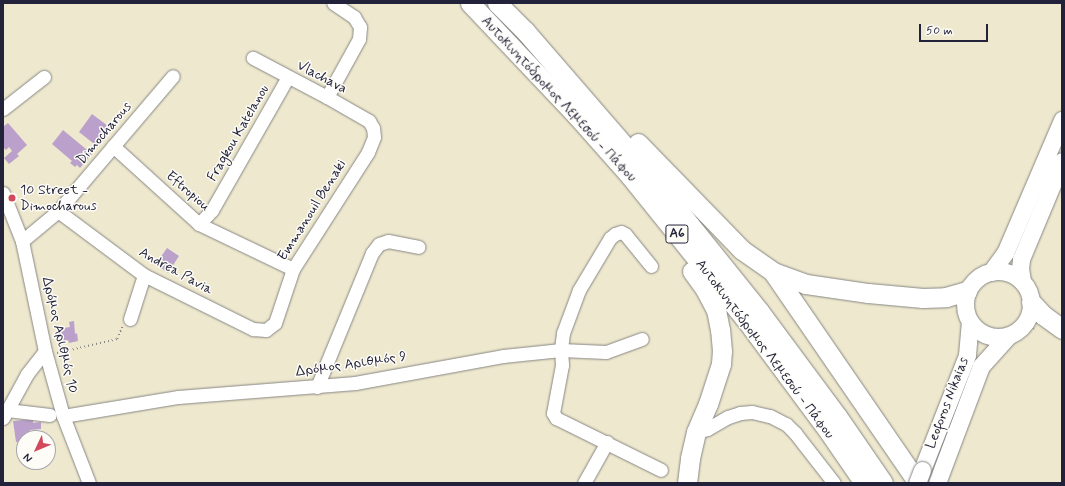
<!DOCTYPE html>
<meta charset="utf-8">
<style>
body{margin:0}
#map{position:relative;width:1065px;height:486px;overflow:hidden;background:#eee9ce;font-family:Mynerve,sans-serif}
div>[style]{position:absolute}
.building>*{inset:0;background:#baa0ca}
.path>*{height:1.5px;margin-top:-0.75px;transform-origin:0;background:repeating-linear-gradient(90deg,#888684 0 1px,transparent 0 4px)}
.roads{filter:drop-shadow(0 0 1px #888684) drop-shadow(0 0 1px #888684)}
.minor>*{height:13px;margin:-6.5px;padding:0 6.5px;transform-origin:6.5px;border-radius:6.5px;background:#fff}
.major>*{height:17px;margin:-8.5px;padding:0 8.5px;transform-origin:8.5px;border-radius:8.5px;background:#fff}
.major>.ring{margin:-8.5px;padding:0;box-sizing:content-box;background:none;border:17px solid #fff;border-radius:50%}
.highway>*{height:19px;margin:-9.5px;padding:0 9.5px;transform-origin:9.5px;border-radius:9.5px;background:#fff}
.bridges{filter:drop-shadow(0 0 1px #888684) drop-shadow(0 0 1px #888684)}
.major-bridge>*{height:17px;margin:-8.5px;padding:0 8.5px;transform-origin:8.5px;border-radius:8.5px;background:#fff}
.dots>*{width:11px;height:11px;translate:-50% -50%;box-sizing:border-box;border:2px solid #fdfcf7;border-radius:50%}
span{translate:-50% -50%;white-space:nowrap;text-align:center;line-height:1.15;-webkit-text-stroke:3px #fdfcf7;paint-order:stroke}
.shield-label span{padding:1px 3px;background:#fdfcf7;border:1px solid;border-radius:3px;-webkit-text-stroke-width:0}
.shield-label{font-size:13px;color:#22223b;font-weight:700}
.street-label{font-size:14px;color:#22223b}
.poi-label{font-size:14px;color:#22223b}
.left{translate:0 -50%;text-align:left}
.frame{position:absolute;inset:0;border:4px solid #22223b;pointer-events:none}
.north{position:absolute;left:16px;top:430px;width:40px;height:40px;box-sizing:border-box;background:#fdfcf7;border:1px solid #a5a5ac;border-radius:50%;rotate:226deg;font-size:11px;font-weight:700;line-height:16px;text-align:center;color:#22223b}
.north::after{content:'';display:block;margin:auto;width:14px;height:18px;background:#d1495b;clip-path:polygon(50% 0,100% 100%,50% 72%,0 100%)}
.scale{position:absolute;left:919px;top:24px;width:69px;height:18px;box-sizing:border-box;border:2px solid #22223b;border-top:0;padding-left:5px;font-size:12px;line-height:14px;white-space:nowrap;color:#22223b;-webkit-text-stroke:3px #fdfcf7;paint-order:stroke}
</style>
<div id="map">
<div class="building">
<i style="clip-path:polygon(92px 114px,112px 129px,98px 147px,79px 132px)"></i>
<i style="clip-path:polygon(8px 123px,27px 145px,17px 154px,19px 156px,9px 164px,4px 158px,12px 151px,9px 147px,6px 150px,3px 147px,3px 127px)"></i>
<i style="clip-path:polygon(63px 130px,92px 154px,80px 168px,77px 165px,75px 167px,70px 163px,72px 161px,52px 144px)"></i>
<i style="clip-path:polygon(167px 248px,179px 256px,168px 273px,156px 264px)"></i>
<i style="clip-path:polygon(74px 321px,75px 334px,77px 333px,78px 341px,69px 343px,68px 340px,60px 342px,57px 329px,70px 327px,69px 322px)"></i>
<i style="clip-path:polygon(33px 419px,33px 423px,41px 422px,41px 429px,30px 430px,30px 438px,24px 438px,24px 441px,16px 442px,13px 421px)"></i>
</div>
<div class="path">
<i style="left:1021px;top:338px;width:8px;rotate:-50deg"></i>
<i style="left:1026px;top:332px;width:10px;rotate:-24deg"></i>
<i style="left:57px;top:353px;width:62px;rotate:-13.1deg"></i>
<i style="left:117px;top:339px;width:13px;rotate:-67deg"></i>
</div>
<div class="roads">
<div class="minor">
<i style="left:327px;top:97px;width:66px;rotate:-61.1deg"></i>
<i style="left:359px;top:39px;width:12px;rotate:-85deg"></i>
<i style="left:360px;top:27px;width:12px;rotate:-121deg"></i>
<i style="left:354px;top:17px;width:25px;rotate:-146deg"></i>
<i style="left:3px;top:109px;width:52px;rotate:-38deg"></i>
<i style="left:113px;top:146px;width:116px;rotate:42.2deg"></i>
<i style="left:199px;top:224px;width:104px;rotate:25.6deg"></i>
<i style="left:3px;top:193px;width:52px;rotate:68.4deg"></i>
<i style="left:22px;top:241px;width:112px;rotate:78.2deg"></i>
<i style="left:45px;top:351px;width:67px;rotate:74.5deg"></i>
<i style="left:63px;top:416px;width:72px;rotate:68.8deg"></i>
<i style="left:58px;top:211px;width:107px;rotate:36.7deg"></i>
<i style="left:144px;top:275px;width:122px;rotate:26.4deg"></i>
<i style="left:253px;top:329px;width:13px;rotate:4deg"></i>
<i style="left:266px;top:330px;width:11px;rotate:-38deg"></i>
<i style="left:275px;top:323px;width:57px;rotate:-71.6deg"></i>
<i style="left:293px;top:269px;width:139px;rotate:-57.3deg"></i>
<i style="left:368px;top:152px;width:16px;rotate:-68deg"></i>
<i style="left:374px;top:137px;width:9px;rotate:-96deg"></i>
<i style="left:373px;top:128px;width:8px;rotate:-120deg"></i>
<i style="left:369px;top:121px;width:48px;rotate:-150.3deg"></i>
<i style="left:327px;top:97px;width:84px;rotate:-152.2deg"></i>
<i style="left:199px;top:224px;width:19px;rotate:-47deg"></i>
<i style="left:212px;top:210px;width:153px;rotate:-60.3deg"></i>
<i style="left:22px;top:241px;width:47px;rotate:-39.8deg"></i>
<i style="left:58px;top:211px;width:177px;rotate:-49.6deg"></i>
<i style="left:651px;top:266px;width:41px;rotate:-129.1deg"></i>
<i style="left:625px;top:234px;width:4px;rotate:-153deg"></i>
<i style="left:621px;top:232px;width:6px;rotate:162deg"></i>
<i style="left:615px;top:234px;width:6px;rotate:141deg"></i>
<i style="left:610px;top:238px;width:61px;rotate:120.8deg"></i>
<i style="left:579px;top:290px;width:46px;rotate:110.4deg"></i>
<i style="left:563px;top:333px;width:17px;rotate:97deg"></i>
<i style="left:561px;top:350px;width:15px;rotate:86deg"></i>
<i style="left:562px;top:365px;width:49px;rotate:100.6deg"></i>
<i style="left:553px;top:413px;width:6px;rotate:59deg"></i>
<i style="left:556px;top:418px;width:117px;rotate:26.3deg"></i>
<i style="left:130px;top:319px;width:46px;rotate:-72.3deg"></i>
<i style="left:317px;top:387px;width:145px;rotate:-67.7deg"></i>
<i style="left:372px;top:253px;width:11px;rotate:-52deg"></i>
<i style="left:379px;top:244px;width:9px;rotate:-18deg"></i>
<i style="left:388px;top:241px;width:31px;rotate:11deg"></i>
<i style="left:7px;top:410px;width:43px;rotate:6.6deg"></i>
<i style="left:63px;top:416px;width:117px;rotate:-9.4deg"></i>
<i style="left:178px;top:397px;width:178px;rotate:-4.5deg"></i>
<i style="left:355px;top:383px;width:150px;rotate:-10.3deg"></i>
<i style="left:503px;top:356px;width:58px;rotate:-5.9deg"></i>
<i style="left:561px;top:350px;width:45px;rotate:2.5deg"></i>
<i style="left:606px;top:352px;width:38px;rotate:-20deg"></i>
<i style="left:3px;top:418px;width:50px;rotate:-61.4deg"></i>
<i style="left:27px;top:374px;width:29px;rotate:-52deg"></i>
<i style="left:696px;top:432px;width:11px;rotate:-15deg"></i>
<i style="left:707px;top:429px;width:24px;rotate:-30deg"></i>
<i style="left:728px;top:417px;width:13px;rotate:-18deg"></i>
<i style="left:740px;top:413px;width:12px;rotate:-5deg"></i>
<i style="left:752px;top:412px;width:18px;rotate:13deg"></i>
<i style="left:770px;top:416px;width:18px;rotate:27deg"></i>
<i style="left:786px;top:424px;width:13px;rotate:45deg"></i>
<i style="left:795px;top:433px;width:63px;rotate:52deg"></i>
<i style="left:584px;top:483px;width:47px;rotate:-60.7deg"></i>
</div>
<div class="major">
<i class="ring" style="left:965px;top:271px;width:49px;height:49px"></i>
<i style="left:991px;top:272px;width:24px;rotate:-54deg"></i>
<i style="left:1005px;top:253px;width:145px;rotate:-66.8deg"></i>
<i style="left:1022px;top:281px;width:12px;rotate:-99deg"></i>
<i style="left:1020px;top:269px;width:10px;rotate:-84deg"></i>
<i style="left:1021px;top:259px;width:106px;rotate:-67.3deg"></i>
<i style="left:922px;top:470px;width:123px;rotate:-68.6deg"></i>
<i style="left:967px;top:355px;width:33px;rotate:-85deg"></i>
<i style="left:937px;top:483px;width:125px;rotate:-69.4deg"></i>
<i style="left:981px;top:366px;width:40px;rotate:-48deg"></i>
</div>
<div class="highway">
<i style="left:470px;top:3px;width:156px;rotate:46.6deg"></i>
<i style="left:577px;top:116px;width:80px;rotate:48.5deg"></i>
<i style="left:630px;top:176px;width:195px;rotate:51.2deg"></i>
<i style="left:752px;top:328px;width:129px;rotate:53.5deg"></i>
<i style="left:829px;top:432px;width:62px;rotate:55.5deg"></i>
<i style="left:497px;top:3px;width:40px;rotate:45deg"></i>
<i style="left:525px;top:31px;width:189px;rotate:49.1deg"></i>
<i style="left:649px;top:174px;width:176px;rotate:51.2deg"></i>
<i style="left:759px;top:311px;width:131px;rotate:53.4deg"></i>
<i style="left:837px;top:416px;width:81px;rotate:55.5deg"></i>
<i style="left:638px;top:143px;width:149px;rotate:45.8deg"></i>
<i style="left:742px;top:250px;width:38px;rotate:35deg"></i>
<i style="left:773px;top:272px;width:35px;rotate:20deg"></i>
<i style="left:806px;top:284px;width:63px;rotate:8.3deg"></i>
<i style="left:868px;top:293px;width:55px;rotate:5.2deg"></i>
<i style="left:923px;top:298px;width:23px;rotate:-2deg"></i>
<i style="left:946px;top:297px;width:22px;rotate:-16deg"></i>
<i style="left:773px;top:272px;width:256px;rotate:55.5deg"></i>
<i style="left:1031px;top:302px;width:18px;rotate:47deg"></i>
<i style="left:1043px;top:315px;width:24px;rotate:36deg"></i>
<i style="left:687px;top:483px;width:25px;rotate:-83deg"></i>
<i style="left:690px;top:458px;width:27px;rotate:-77deg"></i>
<i style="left:696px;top:432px;width:30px;rotate:-67deg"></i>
<i style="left:708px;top:404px;width:42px;rotate:-72deg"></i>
<i style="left:721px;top:364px;width:13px;rotate:-86deg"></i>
<i style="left:722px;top:351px;width:21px;rotate:-95deg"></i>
<i style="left:720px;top:330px;width:20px;rotate:-101deg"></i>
<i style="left:716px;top:310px;width:24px;rotate:-118deg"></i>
<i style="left:705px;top:289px;width:22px;rotate:-126deg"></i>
</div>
</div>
<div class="bridges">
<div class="major-bridge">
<i style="left:917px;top:483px;width:14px;rotate:-69deg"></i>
</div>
</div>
<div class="dots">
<i style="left:12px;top:198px;background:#d1495b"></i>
</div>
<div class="shield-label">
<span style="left:677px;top:234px">A6</span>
</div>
<div class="street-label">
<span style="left:322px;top:77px;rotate:28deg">Vlachava</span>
<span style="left:559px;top:99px;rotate:47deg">Αυτοκινητόδρομος Λεμεσού - Πάφου</span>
<span style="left:104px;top:133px;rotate:-50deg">Dimocharous</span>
<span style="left:238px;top:133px;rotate:-60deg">Fragkou Katelanou</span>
<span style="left:188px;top:191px;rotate:41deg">Eftropiou</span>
<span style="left:312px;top:210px;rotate:-58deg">Emmanouil Benaki</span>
<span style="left:176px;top:271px;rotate:29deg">Andrea Pavia</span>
<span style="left:60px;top:335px;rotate:77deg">Δρόμος Αριθμός 10</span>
<span style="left:765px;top:349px;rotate:53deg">Αυτοκινητόδρομος Λεμεσού - Πάφου</span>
<span style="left:351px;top:364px;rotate:-8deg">Δρόμος Αριθμός 9</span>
<span style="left:947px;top:403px;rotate:-69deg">Leoforos Nikaias</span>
</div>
<div class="poi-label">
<span class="left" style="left:20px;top:198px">10 Street -<br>Dimocharous</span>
</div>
<div class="frame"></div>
<div class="north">N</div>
<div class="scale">50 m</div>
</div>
